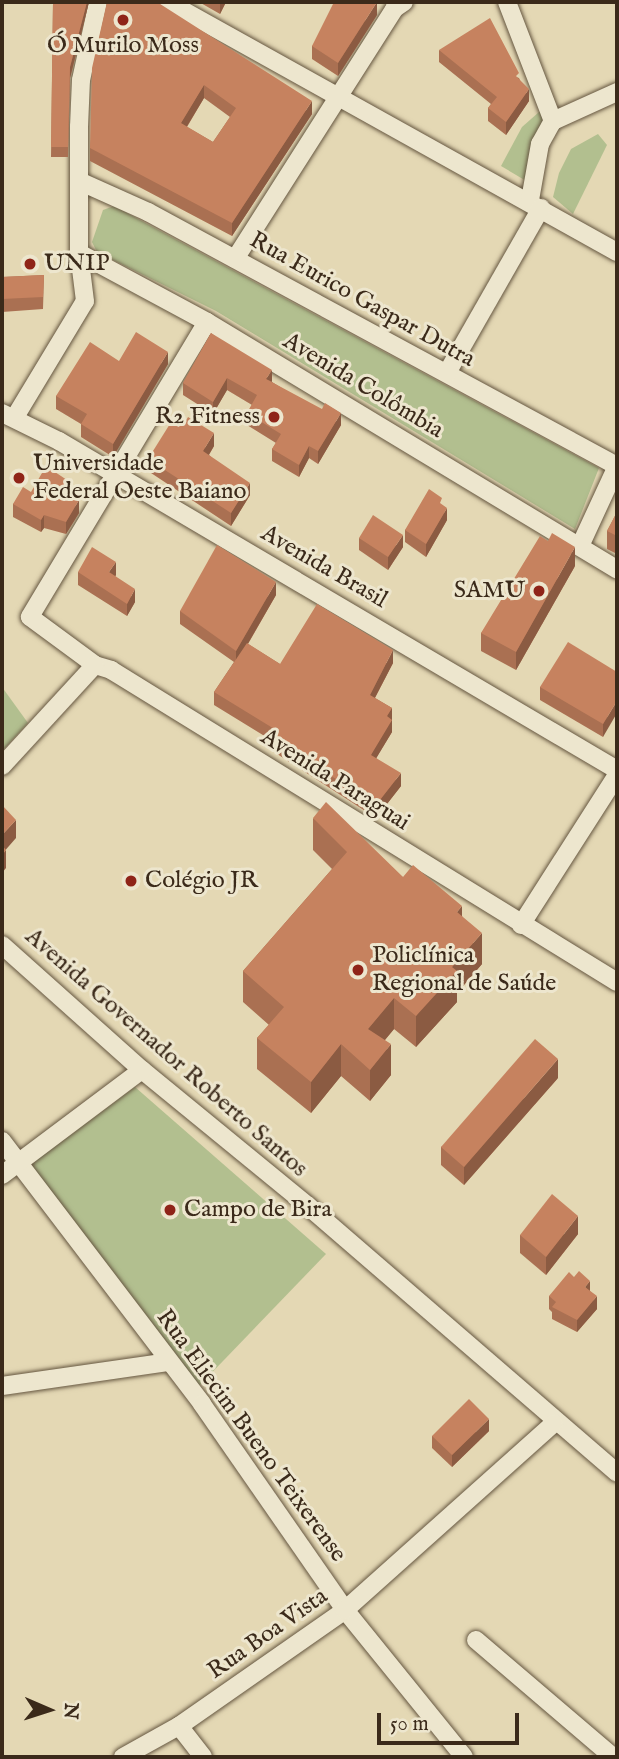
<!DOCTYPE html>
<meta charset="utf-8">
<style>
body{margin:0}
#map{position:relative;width:619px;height:1759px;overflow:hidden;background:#e4d8b4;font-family:"IM FELL English",serif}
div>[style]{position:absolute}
.green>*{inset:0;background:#b2bf8f}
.roads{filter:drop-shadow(0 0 2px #655640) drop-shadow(0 0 2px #655640)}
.street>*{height:18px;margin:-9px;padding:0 9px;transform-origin:9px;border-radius:9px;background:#ede6ce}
.wall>*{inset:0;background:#aa7052}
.shaded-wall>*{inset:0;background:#8b5b42}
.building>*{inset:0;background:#c6825f}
.dots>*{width:19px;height:19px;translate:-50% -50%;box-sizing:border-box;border:4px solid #ede6ce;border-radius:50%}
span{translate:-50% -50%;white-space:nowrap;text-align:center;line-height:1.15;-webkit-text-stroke:6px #ede6ce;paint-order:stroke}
.poi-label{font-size:24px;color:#3b2a1a}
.left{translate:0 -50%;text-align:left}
.right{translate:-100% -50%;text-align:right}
.street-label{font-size:24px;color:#3b2a1a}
.frame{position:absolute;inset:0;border:4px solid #3b2a1a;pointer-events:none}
.north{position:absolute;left:14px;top:1675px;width:70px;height:70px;-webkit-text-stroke:5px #ede6ce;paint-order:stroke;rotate:93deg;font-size:19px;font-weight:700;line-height:28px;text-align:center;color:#3b2a1a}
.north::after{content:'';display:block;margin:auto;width:24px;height:32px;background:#3b2a1a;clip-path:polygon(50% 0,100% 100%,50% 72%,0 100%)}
.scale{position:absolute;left:377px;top:1713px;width:142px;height:32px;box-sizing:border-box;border:4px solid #3b2a1a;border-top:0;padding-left:9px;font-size:21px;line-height:24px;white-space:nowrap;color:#3b2a1a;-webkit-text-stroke:5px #ede6ce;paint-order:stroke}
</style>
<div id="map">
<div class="green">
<i style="clip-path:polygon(547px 105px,533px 185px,501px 166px,522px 127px)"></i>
<i style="clip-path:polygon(598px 134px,607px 145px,573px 214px,553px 197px,559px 173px,571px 149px)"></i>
<i style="clip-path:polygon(114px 206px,599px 468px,575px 529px,216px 311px,97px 252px,92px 242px,103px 210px)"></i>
<i style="clip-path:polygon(2px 687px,28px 723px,2px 751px)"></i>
<i style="clip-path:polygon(135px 1087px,326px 1254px,198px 1387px,30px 1165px)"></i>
</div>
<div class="roads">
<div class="street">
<i style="left:168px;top:2px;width:514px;rotate:29.11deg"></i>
<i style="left:507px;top:2px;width:128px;rotate:68.9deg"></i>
<i style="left:81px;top:182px;width:73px;rotate:24.1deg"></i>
<i style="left:148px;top:212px;width:533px;rotate:28.44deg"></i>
<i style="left:617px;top:466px;width:88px;rotate:114.8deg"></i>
<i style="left:530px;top:200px;width:57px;rotate:-79.9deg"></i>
<i style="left:540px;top:144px;width:26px;rotate:-61deg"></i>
<i style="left:553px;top:121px;width:70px;rotate:-24.4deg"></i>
<i style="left:79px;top:253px;width:145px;rotate:28.3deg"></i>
<i style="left:207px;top:322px;width:479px;rotate:31.1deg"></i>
<i style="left:235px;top:259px;width:296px;rotate:-57.5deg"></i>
<i style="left:394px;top:9px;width:12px;rotate:-35deg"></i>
<i style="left:207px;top:322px;width:344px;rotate:121deg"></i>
<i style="left:30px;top:617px;width:81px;rotate:36.4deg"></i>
<i style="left:95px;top:665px;width:17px;rotate:17deg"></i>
<i style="left:111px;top:670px;width:594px;rotate:31.66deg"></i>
<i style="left:447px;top:373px;width:190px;rotate:-60.3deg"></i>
<i style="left:2px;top:413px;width:64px;rotate:26.2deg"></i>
<i style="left:59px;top:441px;width:648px;rotate:30.52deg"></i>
<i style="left:15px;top:417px;width:135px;rotate:-58.9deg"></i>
<i style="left:85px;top:301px;width:48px;rotate:-97.1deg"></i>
<i style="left:79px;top:253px;width:126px;rotate:-90deg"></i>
<i style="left:79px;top:127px;width:47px;rotate:-87.6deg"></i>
<i style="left:81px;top:80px;width:80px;rotate:-77.7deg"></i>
<i style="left:2px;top:766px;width:137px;rotate:-47.4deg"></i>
<i style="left:521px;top:925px;width:178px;rotate:-57.4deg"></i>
<i style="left:2px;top:945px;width:188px;rotate:41.8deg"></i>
<i style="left:142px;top:1070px;width:215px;rotate:39.3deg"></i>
<i style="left:308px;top:1206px;width:408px;rotate:40.8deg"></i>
<i style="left:2px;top:1141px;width:330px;rotate:52.7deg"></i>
<i style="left:202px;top:1404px;width:251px;rotate:55.2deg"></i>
<i style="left:345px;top:1610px;width:189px;rotate:51deg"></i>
<i style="left:2px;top:1175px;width:175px;rotate:-36.9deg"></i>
<i style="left:2px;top:1386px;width:169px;rotate:-8.2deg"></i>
<i style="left:476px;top:1640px;width:180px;rotate:40.5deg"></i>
<i style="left:179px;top:1726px;width:39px;rotate:52deg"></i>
<i style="left:123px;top:1757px;width:64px;rotate:-29deg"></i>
<i style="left:179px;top:1726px;width:203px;rotate:-34.9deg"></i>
<i style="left:345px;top:1610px;width:280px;rotate:-41.8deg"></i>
</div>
</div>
<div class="wall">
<i style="clip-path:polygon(53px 2px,89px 2px,70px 78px,68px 157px,51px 157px)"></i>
<i style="clip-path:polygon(evenodd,107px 2px,312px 114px,232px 236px,90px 161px,90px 148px,107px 2px,204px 98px,230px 117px,213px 142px,187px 127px,204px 98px)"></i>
<i style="clip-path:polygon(199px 2px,226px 2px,220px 14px)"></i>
<i style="clip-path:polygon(377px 15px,338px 76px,312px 59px,312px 46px)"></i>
<i style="clip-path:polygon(439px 50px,519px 78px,529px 101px,506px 135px,488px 121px,488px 108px,491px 104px,439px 62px)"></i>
<i style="clip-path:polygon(44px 275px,43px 309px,2px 312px,2px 277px)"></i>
<i style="clip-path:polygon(211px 333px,272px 382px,341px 425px,318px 464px,309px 458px,299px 477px,272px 461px,272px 449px,276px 443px,247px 425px,247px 413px,252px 405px,227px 390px,213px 414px,183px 395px,183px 383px)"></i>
<i style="clip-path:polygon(119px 361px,168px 364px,113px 457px,81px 437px,81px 424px,56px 409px,56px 396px)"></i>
<i style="clip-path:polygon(214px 446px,209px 455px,250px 495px,231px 526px,148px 471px,148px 459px)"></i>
<i style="clip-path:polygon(67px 489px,79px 513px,66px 534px,44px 528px,41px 532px,13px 517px,13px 504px,31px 492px)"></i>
<i style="clip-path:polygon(442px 505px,447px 520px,426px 557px,405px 542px,405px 530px)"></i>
<i style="clip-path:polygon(617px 512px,617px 554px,607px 549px,607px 531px)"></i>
<i style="clip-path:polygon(359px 538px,403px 547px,388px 570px,359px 550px)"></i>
<i style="clip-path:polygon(575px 566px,516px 670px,481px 651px,481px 633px)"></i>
<i style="clip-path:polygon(78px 572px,116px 575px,115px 576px,135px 602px,127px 616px,78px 585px)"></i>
<i style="clip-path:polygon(276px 595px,248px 644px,280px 664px,393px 663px,375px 698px,392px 708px,392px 732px,376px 758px,401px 786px,376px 818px,271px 750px,271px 740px,214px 705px,214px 692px,234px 662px,180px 624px,180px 611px)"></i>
<i style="clip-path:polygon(617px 672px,603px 737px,540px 700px,540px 687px)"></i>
<i style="clip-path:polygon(313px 818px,462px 916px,482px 964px,457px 993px,457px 1002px,416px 1047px,394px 1029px,385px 1040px,391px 1075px,370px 1101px,341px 1076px,311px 1113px,257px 1069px,257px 1038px,269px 1025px,243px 1002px,243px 971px,332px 869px,313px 850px)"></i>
<i style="clip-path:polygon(558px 1078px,464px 1185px,441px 1165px,441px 1147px)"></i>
<i style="clip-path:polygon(578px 1234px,546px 1275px,520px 1253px,520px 1235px)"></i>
<i style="clip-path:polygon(590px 1291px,597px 1309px,577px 1332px,552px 1319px,552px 1312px,549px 1309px,549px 1296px)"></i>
<i style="clip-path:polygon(489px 1431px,452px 1467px,432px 1448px,432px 1436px)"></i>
</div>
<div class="shaded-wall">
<i style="clip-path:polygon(87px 2px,89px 2px,70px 78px,68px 157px,70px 67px)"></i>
<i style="clip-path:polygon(220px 2px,226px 2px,220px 14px)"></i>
<i style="clip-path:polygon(377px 2px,377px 15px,338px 76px,338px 63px)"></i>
<i style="clip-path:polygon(204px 85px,204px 98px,181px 136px,181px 123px)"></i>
<i style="clip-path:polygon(529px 89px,529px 101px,506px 135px,506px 122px)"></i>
<i style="clip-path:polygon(312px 101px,312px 114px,232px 236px,232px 223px)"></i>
<i style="clip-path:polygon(168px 352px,168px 364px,113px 457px,113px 444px)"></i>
<i style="clip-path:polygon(272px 370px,272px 382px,266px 379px)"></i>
<i style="clip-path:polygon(227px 378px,227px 390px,213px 414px,213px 402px)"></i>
<i style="clip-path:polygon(341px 413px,341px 425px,318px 464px,318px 451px)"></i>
<i style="clip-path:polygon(214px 433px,214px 446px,203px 464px,203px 451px)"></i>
<i style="clip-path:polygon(309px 446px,309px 458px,299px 477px,299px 465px)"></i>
<i style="clip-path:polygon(250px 483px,250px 495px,231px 526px,231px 513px)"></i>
<i style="clip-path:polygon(79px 500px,79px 513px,66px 534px,66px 522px)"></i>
<i style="clip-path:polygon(447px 508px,447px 520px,426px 557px,426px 544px)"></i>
<i style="clip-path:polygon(44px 515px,44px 528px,41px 532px,41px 520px)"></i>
<i style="clip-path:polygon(403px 535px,403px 547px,388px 570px,388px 557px)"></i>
<i style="clip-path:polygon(575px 547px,575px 566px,516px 670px,516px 652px)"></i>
<i style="clip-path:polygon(116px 562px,116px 575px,109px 585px,109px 572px)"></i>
<i style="clip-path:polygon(276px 582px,276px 595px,236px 664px,236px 651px)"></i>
<i style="clip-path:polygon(135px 589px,135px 602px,127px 616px,127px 604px)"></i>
<i style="clip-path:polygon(393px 650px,393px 663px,370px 707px,370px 695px)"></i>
<i style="clip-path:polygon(617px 701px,617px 713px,603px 737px,603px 724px)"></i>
<i style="clip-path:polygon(392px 708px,392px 732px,371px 767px,371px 755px,387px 716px)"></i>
<i style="clip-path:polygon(401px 773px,401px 786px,376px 818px,376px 805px)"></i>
<i style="clip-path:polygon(16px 820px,16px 838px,2px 854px,2px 835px)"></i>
<i style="clip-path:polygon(6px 850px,6px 868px,2px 873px,2px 855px)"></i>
<i style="clip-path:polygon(462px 906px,462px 937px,457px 912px)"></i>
<i style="clip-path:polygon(482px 933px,482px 964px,457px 993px,457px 1002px,416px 1047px,416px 1016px,452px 967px)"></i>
<i style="clip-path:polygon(394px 998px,394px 1029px,368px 1060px,368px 1029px)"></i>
<i style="clip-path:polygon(341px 1044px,341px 1076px,311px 1113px,311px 1082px)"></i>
<i style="clip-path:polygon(391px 1044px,391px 1075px,370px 1101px,370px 1070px)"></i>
<i style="clip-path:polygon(558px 1059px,558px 1078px,464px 1185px,464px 1167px)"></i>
<i style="clip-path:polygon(578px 1216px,578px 1234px,546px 1275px,546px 1257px)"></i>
<i style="clip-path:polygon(590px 1281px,590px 1294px,585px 1287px)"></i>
<i style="clip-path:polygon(597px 1296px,597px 1309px,577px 1332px,577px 1320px)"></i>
<i style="clip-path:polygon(489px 1419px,489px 1431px,452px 1467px,452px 1455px)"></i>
</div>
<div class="building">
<i style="clip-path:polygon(53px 2px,87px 2px,70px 67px,68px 147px,51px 147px)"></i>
<i style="clip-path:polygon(evenodd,107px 2px,157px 2px,312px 101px,232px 223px,90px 148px,92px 68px,107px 2px,204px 85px,236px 108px,213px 142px,181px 123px,204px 85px)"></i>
<i style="clip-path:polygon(334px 2px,377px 2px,338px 63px,312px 46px)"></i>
<i style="clip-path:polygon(490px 18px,519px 73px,516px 76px,529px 89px,506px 122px,488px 108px,497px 97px,439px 50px)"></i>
<i style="clip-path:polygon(44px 275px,43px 297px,2px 299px,2px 277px)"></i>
<i style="clip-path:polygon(136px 332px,168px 352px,113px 444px,81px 424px,87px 414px,56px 396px,90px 342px,119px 361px)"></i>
<i style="clip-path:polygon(211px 333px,272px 370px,266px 379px,322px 409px,325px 403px,341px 413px,318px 451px,309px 446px,299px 465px,272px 449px,281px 434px,247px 413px,257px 395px,227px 378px,213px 402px,183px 383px)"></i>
<i style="clip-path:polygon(188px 417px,214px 433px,203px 451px,250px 483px,231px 513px,148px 459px,173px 419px,183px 426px)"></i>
<i style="clip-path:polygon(46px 466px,67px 480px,64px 486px,79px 500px,66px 522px,44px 515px,41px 520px,13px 504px,23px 487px,31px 492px)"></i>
<i style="clip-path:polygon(429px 489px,442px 498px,440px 503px,447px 508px,426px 544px,405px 530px)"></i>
<i style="clip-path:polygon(617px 512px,617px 536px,607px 531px)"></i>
<i style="clip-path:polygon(373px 515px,403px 535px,388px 557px,359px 538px)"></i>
<i style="clip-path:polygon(552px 533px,575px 547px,516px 652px,481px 633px,540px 536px,548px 541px)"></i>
<i style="clip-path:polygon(217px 545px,276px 582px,236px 651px,180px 611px)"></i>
<i style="clip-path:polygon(92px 547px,116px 562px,109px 572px,135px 589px,127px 604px,78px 572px)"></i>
<i style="clip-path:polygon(317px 604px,393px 650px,370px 695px,392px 708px,387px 716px,392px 720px,371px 755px,401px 773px,376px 805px,271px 737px,276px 730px,214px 692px,247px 643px,280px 664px)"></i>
<i style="clip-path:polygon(568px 642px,617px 672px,617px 701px,603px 724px,540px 687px)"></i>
<i style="clip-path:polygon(326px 802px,403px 877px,413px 865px,462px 906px,457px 912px,482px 933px,452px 967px,457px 971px,416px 1016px,394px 998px,368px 1029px,391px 1044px,370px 1070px,341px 1044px,311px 1082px,257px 1038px,284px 1007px,243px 971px,347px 852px,313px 818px)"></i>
<i style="clip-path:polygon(2px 805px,16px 820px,2px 835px)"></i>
<i style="clip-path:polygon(2px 845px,6px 850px,2px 855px)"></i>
<i style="clip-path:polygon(535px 1039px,558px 1059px,464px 1167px,441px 1147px)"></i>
<i style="clip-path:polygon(552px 1194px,578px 1216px,546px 1257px,520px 1235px)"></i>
<i style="clip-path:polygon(579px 1271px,590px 1281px,585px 1287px,597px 1296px,577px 1320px,552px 1307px,556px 1302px,549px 1296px,569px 1272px,574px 1277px)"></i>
<i style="clip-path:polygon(469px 1399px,489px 1419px,452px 1455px,432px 1436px)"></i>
</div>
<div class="dots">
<i style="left:123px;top:20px;background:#8f2418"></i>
<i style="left:30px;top:264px;background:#8f2418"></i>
<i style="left:274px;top:417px;background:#8f2418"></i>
<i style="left:19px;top:478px;background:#8f2418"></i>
<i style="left:539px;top:591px;background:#8f2418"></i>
<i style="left:131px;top:881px;background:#8f2418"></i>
<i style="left:358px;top:970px;background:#8f2418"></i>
<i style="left:170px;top:1210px;background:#8f2418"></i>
</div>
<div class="poi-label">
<span style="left:123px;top:46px">Ó Murilo Moss</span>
<span class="left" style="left:44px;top:264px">UNIP</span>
<span class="right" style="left:260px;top:417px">R2 Fitness</span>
<span class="left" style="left:33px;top:478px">Universidade<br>Federal Oeste Baiano</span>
<span class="right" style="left:525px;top:591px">SAMU</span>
<span class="left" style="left:145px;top:881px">Colégio JR</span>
<span class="left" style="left:372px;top:970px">Policlínica<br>Regional de Saúde</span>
<span class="left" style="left:184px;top:1210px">Campo de Bira</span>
</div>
<div class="street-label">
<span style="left:362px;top:300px;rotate:29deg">Rua Eurico Gaspar Dutra</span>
<span style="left:363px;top:386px;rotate:31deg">Avenida Colômbia</span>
<span style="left:324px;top:567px;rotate:30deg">Avenida Brasil</span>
<span style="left:335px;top:780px;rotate:32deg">Avenida Paraguai</span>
<span style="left:166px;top:1053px;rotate:41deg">Avenida Governador Roberto Santos</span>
<span style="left:251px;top:1436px;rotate:54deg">Rua Eliecim Bueno Teixerense</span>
<span style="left:268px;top:1634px;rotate:-35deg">Rua Boa Vista</span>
</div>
<div class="frame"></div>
<div class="north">N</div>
<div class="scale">50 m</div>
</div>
